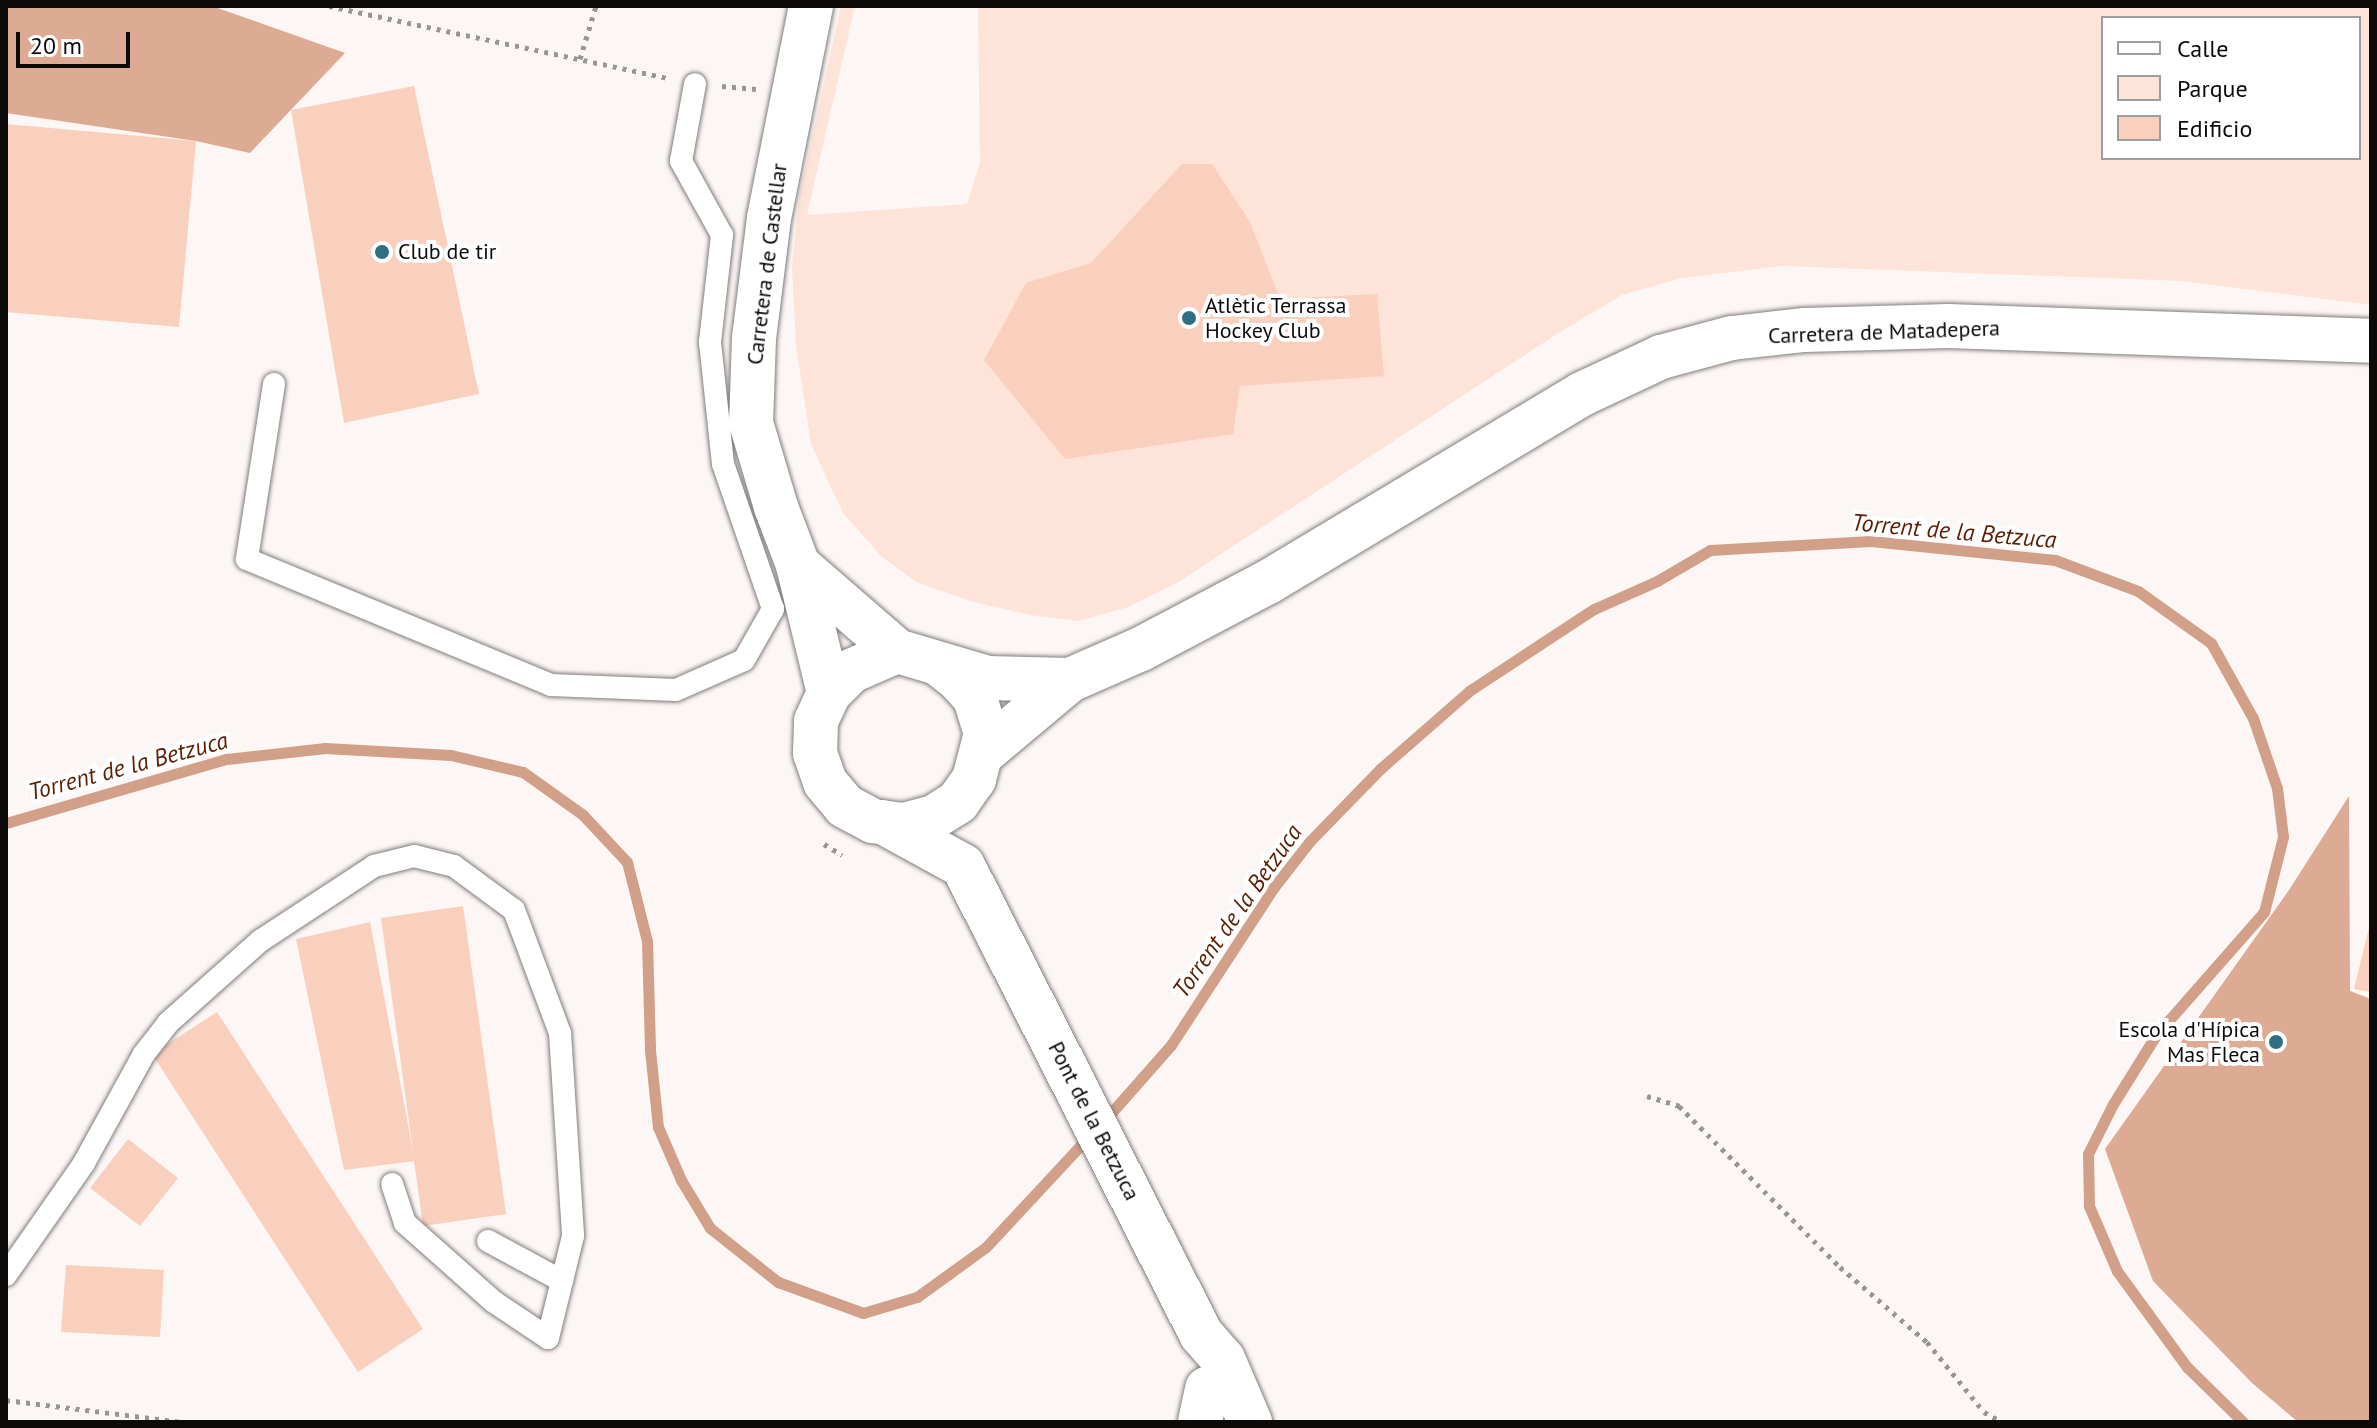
<!DOCTYPE html>
<meta charset="utf-8">
<style>
body{margin:0}
#map{position:relative;width:2377px;height:1428px;overflow:hidden;background:#fcf7f5;font-family:"PT Sans",sans-serif}
div>[style]{position:absolute}
.green>*{inset:0;background:#fde3d8}
.forest>*{inset:0;background:#ddaa94}
.stream>*{height:11px;margin:-5.5px;padding:0 5.5px;transform-origin:5.5px;border-radius:5.5px;background:#d29f89}
.building>*{inset:0;background:#f9cfbd}
.path>*{height:5px;margin-top:-2.5px;transform-origin:0;background:repeating-linear-gradient(90deg,#999593 0 4px,transparent 0 10px)}
.roads{filter:drop-shadow(0 0 2px #827d7b) drop-shadow(0 0 2px #827d7b)}
.service>*{height:22px;margin:-11px;padding:0 11px;transform-origin:11px;border-radius:11px;background:#fff}
.tertiary>*{height:44px;margin:-22px;padding:0 22px;transform-origin:22px;border-radius:22px;background:#fff}
.dots>*{width:22px;height:22px;translate:-50% -50%;box-sizing:border-box;border:4px solid #fff;border-radius:50%}
span{translate:-50% -50%;white-space:nowrap;text-align:center;line-height:1.15;-webkit-text-stroke:8px #fff;paint-order:stroke}
.poi-label{font-size:22px;color:#0d0b0a}
.left{translate:0 -50%;text-align:left}
.right{translate:-100% -50%;text-align:right}
.street-label{font-size:22px;color:#0d0b0a}
.water-label{font-size:24px;color:#5b1e00;font-style:italic}
.frame{position:absolute;inset:0;border:8px solid #0d0b0a;pointer-events:none}
.legend{position:absolute;left:2101px;top:16px;width:260px;height:144px;box-sizing:border-box;background:#fff;border:2px solid #9e9d9d;margin:0;padding:10px 14px;list-style:none;font-size:24px;color:#0d0b0a}
.legend li{display:flex;align-items:center;gap:16px;height:40px}
.legend b{width:40px;border:2px solid #9e9d9d}
.scale{position:absolute;left:16px;top:32px;width:114px;height:36px;box-sizing:border-box;border:4px solid #0d0b0a;border-top:0;padding-left:10px;font-size:24px;line-height:28px;white-space:nowrap;color:#0d0b0a;-webkit-text-stroke:6px #fff;paint-order:stroke}
</style>
<div id="map">
<div class="green">
<i style="clip-path:polygon(evenodd,841px 6px,855px 6px,807px 215px,967px 204px,980px 162px,978px 6px,2371px 6px,2371px 305px,2182px 281px,1783px 266px,1682px 278px,1622px 295px,1560px 332px,1177px 583px,1128px 607px,1079px 621px,1030px 615px,970px 601px,916px 582px,882px 557px,843px 513px,811px 444px,796px 346px,792px 268px,799px 197px,841px 6px,2103px 18px,2359px 18px,2359px 158px,2103px 158px,2103px 18px)"></i>
</div>
<div class="forest">
<i style="clip-path:polygon(6px 6px,212px 6px,345px 53px,250px 153px,196px 141px,6px 113px)"></i>
<i style="clip-path:polygon(2349px 796px,2350px 991px,2371px 999px,2371px 1422px,2298px 1422px,2252px 1383px,2153px 1281px,2105px 1149px,2289px 890px)"></i>
</div>
<div class="stream">
<i style="left:6px;top:823px;width:230px;rotate:-16.2deg"></i>
<i style="left:227px;top:759px;width:99px;rotate:-6.4deg"></i>
<i style="left:325px;top:748px;width:126px;rotate:3.2deg"></i>
<i style="left:451px;top:755px;width:74px;rotate:13.3deg"></i>
<i style="left:523px;top:772px;width:74px;rotate:35.6deg"></i>
<i style="left:583px;top:815px;width:64px;rotate:46.9deg"></i>
<i style="left:627px;top:862px;width:81px;rotate:75.8deg"></i>
<i style="left:647px;top:941px;width:109px;rotate:88.4deg"></i>
<i style="left:650px;top:1050px;width:77px;rotate:84.1deg"></i>
<i style="left:658px;top:1127px;width:58px;rotate:66.5deg"></i>
<i style="left:681px;top:1180px;width:56px;rotate:58.9deg"></i>
<i style="left:710px;top:1228px;width:87px;rotate:38.5deg"></i>
<i style="left:778px;top:1282px;width:90px;rotate:20deg"></i>
<i style="left:863px;top:1313px;width:56px;rotate:-16.5deg"></i>
<i style="left:917px;top:1297px;width:85px;rotate:-35.9deg"></i>
<i style="left:986px;top:1247px;width:151px;rotate:-47.1deg"></i>
<i style="left:1104px;top:1121px;width:101px;rotate:-48.6deg"></i>
<i style="left:1171px;top:1045px;width:189px;rotate:-56.9deg"></i>
<i style="left:1274px;top:887px;width:58px;rotate:-52deg"></i>
<i style="left:1310px;top:841px;width:100px;rotate:-45.8deg"></i>
<i style="left:1380px;top:769px;width:118px;rotate:-41.2deg"></i>
<i style="left:1469px;top:691px;width:149px;rotate:-33.3deg"></i>
<i style="left:1594px;top:609px;width:69px;rotate:-24deg"></i>
<i style="left:1657px;top:581px;width:61px;rotate:-30.3deg"></i>
<i style="left:1710px;top:550px;width:161px;rotate:-3.2deg"></i>
<i style="left:1871px;top:541px;width:185px;rotate:5.9deg"></i>
<i style="left:2055px;top:560px;width:89px;rotate:20.5deg"></i>
<i style="left:2138px;top:591px;width:90px;rotate:35.5deg"></i>
<i style="left:2211px;top:643px;width:86px;rotate:60.8deg"></i>
<i style="left:2253px;top:718px;width:74px;rotate:71.1deg"></i>
<i style="left:2277px;top:788px;width:49px;rotate:83deg"></i>
<i style="left:2283px;top:837px;width:77px;rotate:104.2deg"></i>
<i style="left:2264px;top:912px;width:164px;rotate:131.3deg"></i>
<i style="left:2156px;top:1035px;width:81px;rotate:121.9deg"></i>
<i style="left:2113px;top:1104px;width:56px;rotate:116.6deg"></i>
<i style="left:2088px;top:1154px;width:52px;rotate:88.9deg"></i>
<i style="left:2089px;top:1206px;width:71px;rotate:66.7deg"></i>
<i style="left:2117px;top:1271px;width:119px;rotate:53.9deg"></i>
<i style="left:2187px;top:1367px;width:78px;rotate:44.5deg"></i>
</div>
<div class="building">
<i style="clip-path:polygon(414px 86px,479px 394px,344px 423px,291px 110px)"></i>
<i style="clip-path:polygon(6px 124px,196px 141px,179px 327px,6px 312px)"></i>
<i style="clip-path:polygon(1182px 164px,1212px 164px,1250px 222px,1280px 299px,1377px 294px,1384px 376px,1240px 386px,1233px 434px,1065px 459px,984px 360px,1026px 283px,1091px 263px)"></i>
<i style="clip-path:polygon(463px 906px,506px 1214px,423px 1226px,414px 1161px,344px 1170px,296px 939px,370px 922px,413px 1151px,381px 918px)"></i>
<i style="clip-path:polygon(2371px 920px,2371px 992px,2354px 989px)"></i>
<i style="clip-path:polygon(217px 1012px,423px 1329px,358px 1372px,152px 1054px)"></i>
<i style="clip-path:polygon(128px 1139px,178px 1178px,140px 1226px,90px 1188px)"></i>
<i style="clip-path:polygon(66px 1265px,164px 1270px,160px 1337px,61px 1332px)"></i>
</div>
<div class="path">
<i style="left:329px;top:6px;width:348px;rotate:12deg"></i>
<i style="left:580px;top:59px;width:55px;rotate:-73.2deg"></i>
<i style="left:722px;top:86px;width:34px;rotate:5deg"></i>
<i style="left:824px;top:844px;width:21px;rotate:31deg"></i>
<i style="left:1647px;top:1096px;width:34px;rotate:17deg"></i>
<i style="left:1679px;top:1106px;width:228px;rotate:45deg"></i>
<i style="left:1840px;top:1267px;width:115px;rotate:40.8deg"></i>
<i style="left:1927px;top:1342px;width:90px;rotate:50.8deg"></i>
<i style="left:1984px;top:1412px;width:21px;rotate:29deg"></i>
<i style="left:6px;top:1400px;width:177px;rotate:7.1deg"></i>
</div>
<div class="roads">
<div class="service">
<i style="left:274px;top:384px;width:177px;rotate:98.8deg"></i>
<i style="left:247px;top:559px;width:329px;rotate:22.5deg"></i>
<i style="left:551px;top:685px;width:125px;rotate:2.3deg"></i>
<i style="left:676px;top:690px;width:74px;rotate:-23.8deg"></i>
<i style="left:744px;top:660px;width:59px;rotate:-60.4deg"></i>
<i style="left:773px;top:609px;width:153px;rotate:-109deg"></i>
<i style="left:723px;top:464px;width:123px;rotate:-96.1deg"></i>
<i style="left:710px;top:342px;width:108px;rotate:-83.6deg"></i>
<i style="left:722px;top:235px;width:85px;rotate:-119deg"></i>
<i style="left:681px;top:161px;width:78px;rotate:-79.7deg"></i>
<i style="left:488px;top:1241px;width:84px;rotate:28.4deg"></i>
<i style="left:6px;top:1275px;width:136px;rotate:-55.1deg"></i>
<i style="left:84px;top:1163px;width:124px;rotate:-61.2deg"></i>
<i style="left:144px;top:1054px;width:39px;rotate:-52deg"></i>
<i style="left:168px;top:1023px;width:123px;rotate:-41.7deg"></i>
<i style="left:260px;top:941px;width:136px;rotate:-33.3deg"></i>
<i style="left:374px;top:866px;width:41px;rotate:-14deg"></i>
<i style="left:414px;top:856px;width:41px;rotate:14deg"></i>
<i style="left:454px;top:866px;width:74px;rotate:36.3deg"></i>
<i style="left:514px;top:910px;width:131px;rotate:69.5deg"></i>
<i style="left:560px;top:1033px;width:203px;rotate:86.3deg"></i>
<i style="left:573px;top:1236px;width:105px;rotate:103.8deg"></i>
<i style="left:548px;top:1338px;width:65px;rotate:-146.3deg"></i>
<i style="left:494px;top:1302px;width:119px;rotate:-138.4deg"></i>
<i style="left:405px;top:1223px;width:41px;rotate:-108.4deg"></i>
</div>
<div class="tertiary">
<i style="left:811px;top:6px;width:216px;rotate:101.2deg"></i>
<i style="left:769px;top:218px;width:121px;rotate:97.1deg"></i>
<i style="left:754px;top:338px;width:85px;rotate:92deg"></i>
<i style="left:751px;top:423px;width:88px;rotate:73.4deg"></i>
<i style="left:776px;top:507px;width:62px;rotate:69.2deg"></i>
<i style="left:798px;top:565px;width:132px;rotate:76.4deg"></i>
<i style="left:798px;top:565px;width:131px;rotate:41deg"></i>
<i style="left:940px;top:665px;width:24px;rotate:38deg"></i>
<i style="left:959px;top:680px;width:24px;rotate:48deg"></i>
<i style="left:975px;top:698px;width:37px;rotate:73deg"></i>
<i style="left:986px;top:733px;width:48px;rotate:104.6deg"></i>
<i style="left:974px;top:779px;width:28px;rotate:125deg"></i>
<i style="left:958px;top:802px;width:28px;rotate:148deg"></i>
<i style="left:934px;top:817px;width:31px;rotate:165deg"></i>
<i style="left:904px;top:825px;width:31px;rotate:-173deg"></i>
<i style="left:873px;top:821px;width:32px;rotate:-152deg"></i>
<i style="left:845px;top:806px;width:31px;rotate:-130deg"></i>
<i style="left:825px;top:782px;width:31px;rotate:-109deg"></i>
<i style="left:815px;top:753px;width:32px;rotate:-88deg"></i>
<i style="left:816px;top:721px;width:31px;rotate:-65deg"></i>
<i style="left:829px;top:693px;width:31px;rotate:-45deg"></i>
<i style="left:851px;top:671px;width:50px;rotate:-23.5deg"></i>
<i style="left:897px;top:651px;width:95px;rotate:16.5deg"></i>
<i style="left:988px;top:678px;width:82px;rotate:1.4deg"></i>
<i style="left:983px;top:753px;width:114px;rotate:-40deg"></i>
<i style="left:1070px;top:680px;width:77px;rotate:-23.6deg"></i>
<i style="left:1141px;top:649px;width:144px;rotate:-27.8deg"></i>
<i style="left:1268px;top:582px;width:366px;rotate:-30.9deg"></i>
<i style="left:1582px;top:394px;width:87px;rotate:-25.1deg"></i>
<i style="left:1661px;top:357px;width:73px;rotate:-15deg"></i>
<i style="left:1732px;top:338px;width:73px;rotate:-6.3deg"></i>
<i style="left:1805px;top:330px;width:143px;rotate:-1.6deg"></i>
<i style="left:1948px;top:326px;width:423px;rotate:2deg"></i>
<i style="left:883px;top:822px;width:91px;rotate:28.8deg"></i>
<i style="left:963px;top:866px;width:525px;rotate:63.04deg"></i>
<i style="left:1201px;top:1334px;width:33px;rotate:49deg"></i>
<i style="left:1223px;top:1359px;width:69px;rotate:66.8deg"></i>
<i style="left:1200px;top:1422px;width:34px;rotate:-78deg"></i>
</div>
</div>
<div class="dots">
<i style="left:382px;top:252px;background:#306e84"></i>
<i style="left:1189px;top:318px;background:#306e84"></i>
<i style="left:2276px;top:1042px;background:#306e84"></i>
</div>
<div class="poi-label">
<span class="left" style="left:398px;top:252px">Club de tir</span>
<span class="left" style="left:1205px;top:318px">Atlètic Terrassa<br>Hockey Club</span>
<span class="right" style="left:2260px;top:1042px">Escola d'Hípica<br>Mas Fleca</span>
</div>
<div class="street-label">
<span style="left:767px;top:264px;rotate:-83deg">Carretera de Castellar</span>
<span style="left:1884px;top:332px;rotate:-2deg">Carretera de Matadepera</span>
<span style="left:1094px;top:1121px;rotate:63deg">Pont de la Betzuca</span>
</div>
<div class="water-label">
<span style="left:1954px;top:531px;rotate:5deg">Torrent de la Betzuca</span>
<span style="left:128px;top:766px;rotate:-15deg">Torrent de la Betzuca</span>
<span style="left:1237px;top:911px;rotate:-55deg">Torrent de la Betzuca</span>
</div>
<div class="frame"></div>
<ul class="legend">
<li><b style="height:10px;background:#fff"></b>Calle</li>
<li><b style="height:22px;background:#fde3d8"></b>Parque</li>
<li><b style="height:22px;background:#f9cfbd"></b>Edificio</li>
</ul>
<div class="scale">20 m</div>
</div>
